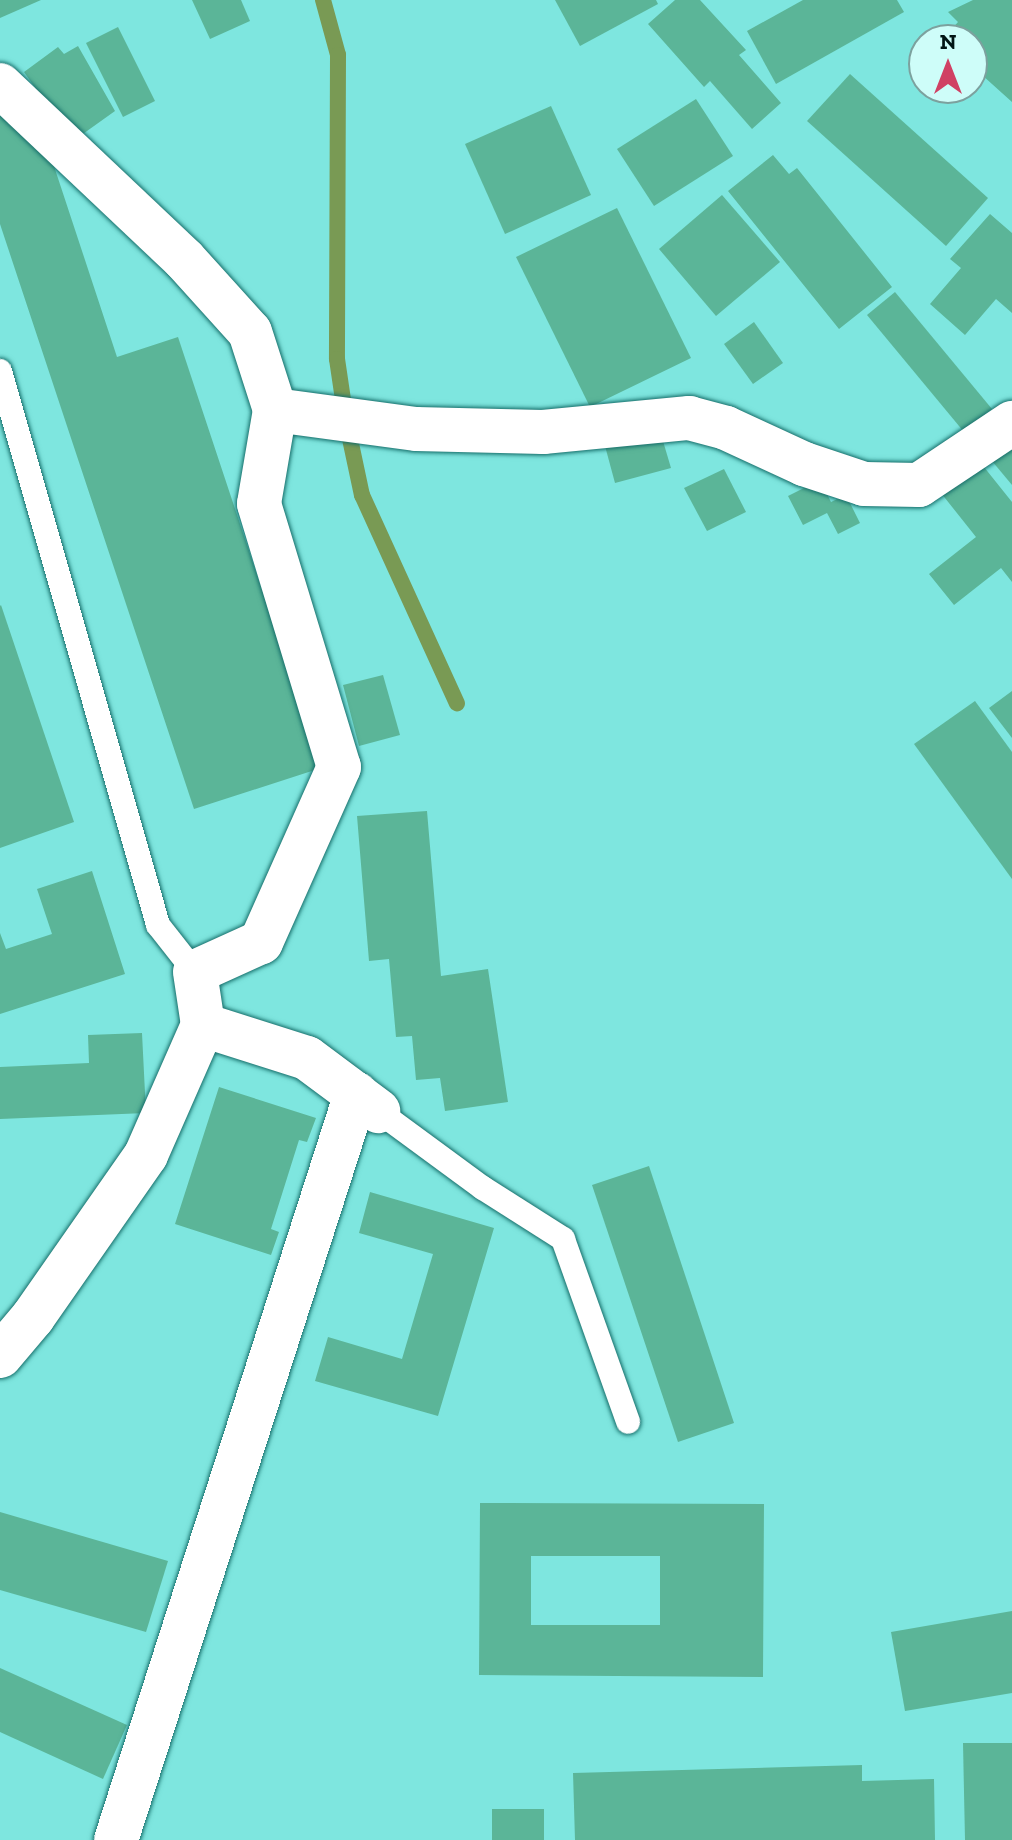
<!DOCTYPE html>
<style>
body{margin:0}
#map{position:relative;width:1012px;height:1840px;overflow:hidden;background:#7ee6df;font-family:"Zilla Slab",serif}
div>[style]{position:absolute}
.stream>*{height:16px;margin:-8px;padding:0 8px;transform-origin:8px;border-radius:8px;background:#799a54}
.building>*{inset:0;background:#5bb598}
.roads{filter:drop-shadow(0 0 2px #166e6a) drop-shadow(0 0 2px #166e6a)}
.lane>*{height:24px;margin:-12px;padding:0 12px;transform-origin:12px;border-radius:12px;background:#fff}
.street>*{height:44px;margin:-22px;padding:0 22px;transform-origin:22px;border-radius:22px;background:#fff}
span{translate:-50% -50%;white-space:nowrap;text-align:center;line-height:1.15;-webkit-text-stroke:6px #cefdf9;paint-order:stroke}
.north{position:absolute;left:908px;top:24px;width:80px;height:80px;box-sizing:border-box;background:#cefdf9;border:2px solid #7ca19e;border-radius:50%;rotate:0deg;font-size:22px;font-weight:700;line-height:32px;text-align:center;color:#011615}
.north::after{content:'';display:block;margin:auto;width:28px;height:36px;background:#d04164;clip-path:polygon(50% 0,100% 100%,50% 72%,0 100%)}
</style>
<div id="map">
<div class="stream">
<i style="left:323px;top:0;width:57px;rotate:74.7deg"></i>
<i style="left:338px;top:55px;width:304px;rotate:90.2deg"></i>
<i style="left:337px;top:359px;width:62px;rotate:81.6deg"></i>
<i style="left:346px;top:420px;width:77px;rotate:78deg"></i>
<i style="left:362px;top:495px;width:229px;rotate:65.5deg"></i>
</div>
<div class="building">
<i style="clip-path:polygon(0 0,41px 0,0 18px)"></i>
<i style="clip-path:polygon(192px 0,241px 0,250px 21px,210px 39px)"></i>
<i style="clip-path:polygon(555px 0,656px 0,658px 4px,580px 46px)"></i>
<i style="clip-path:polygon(675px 0,700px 0,746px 50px,739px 55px,781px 103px,752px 129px,710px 81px,704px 87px,648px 24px)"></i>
<i style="clip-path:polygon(803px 0,897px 0,904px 12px,776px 84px,747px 31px)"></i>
<i style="clip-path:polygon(973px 0,1012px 0,1012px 102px,972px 66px,972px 40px,942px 40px,958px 22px,948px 12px)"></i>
<i style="clip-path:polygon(118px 27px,155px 101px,123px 117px,86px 43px)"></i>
<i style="clip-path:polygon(78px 46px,115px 111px,73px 141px,24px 72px,58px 47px,64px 54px)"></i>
<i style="clip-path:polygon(850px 74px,988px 198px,946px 246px,807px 121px)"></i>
<i style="clip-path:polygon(696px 99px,733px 156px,654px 206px,617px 149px)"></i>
<i style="clip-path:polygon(0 102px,51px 157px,117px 357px,178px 337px,321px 768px,194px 809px,0 224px)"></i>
<i style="clip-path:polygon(551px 106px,591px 195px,505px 234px,465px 144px)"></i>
<i style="clip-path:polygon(773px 155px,789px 174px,797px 168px,892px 287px,839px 329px,728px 191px)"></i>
<i style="clip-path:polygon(722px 195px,780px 262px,716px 316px,659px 249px)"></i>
<i style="clip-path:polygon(617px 208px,691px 358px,590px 407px,516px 257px)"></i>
<i style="clip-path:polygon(990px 214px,1012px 233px,1012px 313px,996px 299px,965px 335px,930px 304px,961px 268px,950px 259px)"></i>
<i style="clip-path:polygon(895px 292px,992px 409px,964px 432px,867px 315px)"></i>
<i style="clip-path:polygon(754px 322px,783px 363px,753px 384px,724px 344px)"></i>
<i style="clip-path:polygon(660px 431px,671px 468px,615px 483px,605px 446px)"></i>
<i style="clip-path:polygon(1012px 445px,1012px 485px,992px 461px)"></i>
<i style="clip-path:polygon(980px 462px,1012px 502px,1012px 582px,1001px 568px,954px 605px,929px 574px,976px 537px,941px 493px)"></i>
<i style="clip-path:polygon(724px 469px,746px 512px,707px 531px,684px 488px)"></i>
<i style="clip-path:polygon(820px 480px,831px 502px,846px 495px,860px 523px,838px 534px,827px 513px,803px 525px,788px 496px)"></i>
<i style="clip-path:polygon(1px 605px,74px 822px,0 848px,0 606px)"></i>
<i style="clip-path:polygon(383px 675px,400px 735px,359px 746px,343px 685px)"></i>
<i style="clip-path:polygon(1012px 691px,1012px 738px,989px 708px)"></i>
<i style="clip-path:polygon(975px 701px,1012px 752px,1012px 879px,914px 744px)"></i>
<i style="clip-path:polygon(427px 811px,441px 976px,488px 969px,508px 1102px,445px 1111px,440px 1078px,416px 1080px,412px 1036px,396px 1037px,389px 959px,369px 961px,357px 816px)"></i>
<i style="clip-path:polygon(92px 871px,125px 974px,0 1014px,0 933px,6px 949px,52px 934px,37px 889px)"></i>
<i style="clip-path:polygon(142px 1033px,146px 1113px,0 1119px,0 1067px,89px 1063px,88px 1035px)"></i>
<i style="clip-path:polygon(219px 1087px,316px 1118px,307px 1142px,299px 1140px,271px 1229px,279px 1232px,271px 1255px,175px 1224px)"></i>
<i style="clip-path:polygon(649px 1166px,734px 1423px,678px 1442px,592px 1185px)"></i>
<i style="clip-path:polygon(370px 1192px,494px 1228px,438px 1416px,315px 1381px,328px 1337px,402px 1359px,433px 1254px,359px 1233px)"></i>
<i style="clip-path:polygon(evenodd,480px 1503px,764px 1504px,763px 1677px,479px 1675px,480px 1503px,531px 1556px,660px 1556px,660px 1625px,531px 1625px,531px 1556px)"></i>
<i style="clip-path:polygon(0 1512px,168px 1561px,146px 1632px,0 1590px)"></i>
<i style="clip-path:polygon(1012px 1611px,1012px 1693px,905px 1711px,891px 1632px)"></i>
<i style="clip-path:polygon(0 1668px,127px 1725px,103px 1779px,0 1732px)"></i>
<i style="clip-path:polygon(963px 1743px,1012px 1743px,1012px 1840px,965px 1840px)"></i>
<i style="clip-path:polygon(862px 1765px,862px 1781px,934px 1779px,935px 1840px,575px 1840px,573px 1773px)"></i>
<i style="clip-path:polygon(492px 1809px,544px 1809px,544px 1840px,492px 1840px)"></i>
</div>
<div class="roads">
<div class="lane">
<i style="left:0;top:371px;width:576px;rotate:74.08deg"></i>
<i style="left:158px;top:925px;width:60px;rotate:51.8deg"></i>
<i style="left:378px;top:1111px;width:130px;rotate:36.3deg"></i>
<i style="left:483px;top:1188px;width:95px;rotate:32.5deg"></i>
<i style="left:563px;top:1239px;width:194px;rotate:70.4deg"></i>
</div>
<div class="street">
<i style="left:0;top:85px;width:253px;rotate:43.4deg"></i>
<i style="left:184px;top:259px;width:98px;rotate:47.9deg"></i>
<i style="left:250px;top:332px;width:82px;rotate:72.2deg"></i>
<i style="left:275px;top:410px;width:95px;rotate:99.7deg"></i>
<i style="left:259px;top:504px;width:275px;rotate:73.1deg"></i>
<i style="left:339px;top:767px;width:192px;rotate:114deg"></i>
<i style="left:261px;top:942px;width:72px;rotate:155.6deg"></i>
<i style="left:195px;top:972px;width:54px;rotate:81.4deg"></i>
<i style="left:203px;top:1025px;width:142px;rotate:113.7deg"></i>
<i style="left:146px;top:1155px;width:198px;rotate:124.9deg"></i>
<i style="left:33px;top:1317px;width:51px;rotate:130.2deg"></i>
<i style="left:275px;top:410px;width:142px;rotate:7.7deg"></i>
<i style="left:416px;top:429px;width:127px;rotate:1.4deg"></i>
<i style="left:543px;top:432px;width:147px;rotate:-5.5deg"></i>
<i style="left:689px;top:418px;width:38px;rotate:15deg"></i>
<i style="left:726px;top:428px;width:86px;rotate:24.8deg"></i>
<i style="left:804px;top:464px;width:63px;rotate:18.4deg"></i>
<i style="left:864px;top:484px;width:55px;rotate:1deg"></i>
<i style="left:919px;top:485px;width:112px;rotate:-33.7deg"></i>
<i style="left:203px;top:1025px;width:109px;rotate:17.6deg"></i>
<i style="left:307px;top:1058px;width:89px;rotate:36.7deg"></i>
<i style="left:116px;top:1840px;width:784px;rotate:-72.17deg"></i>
</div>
</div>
<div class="north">N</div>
</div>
